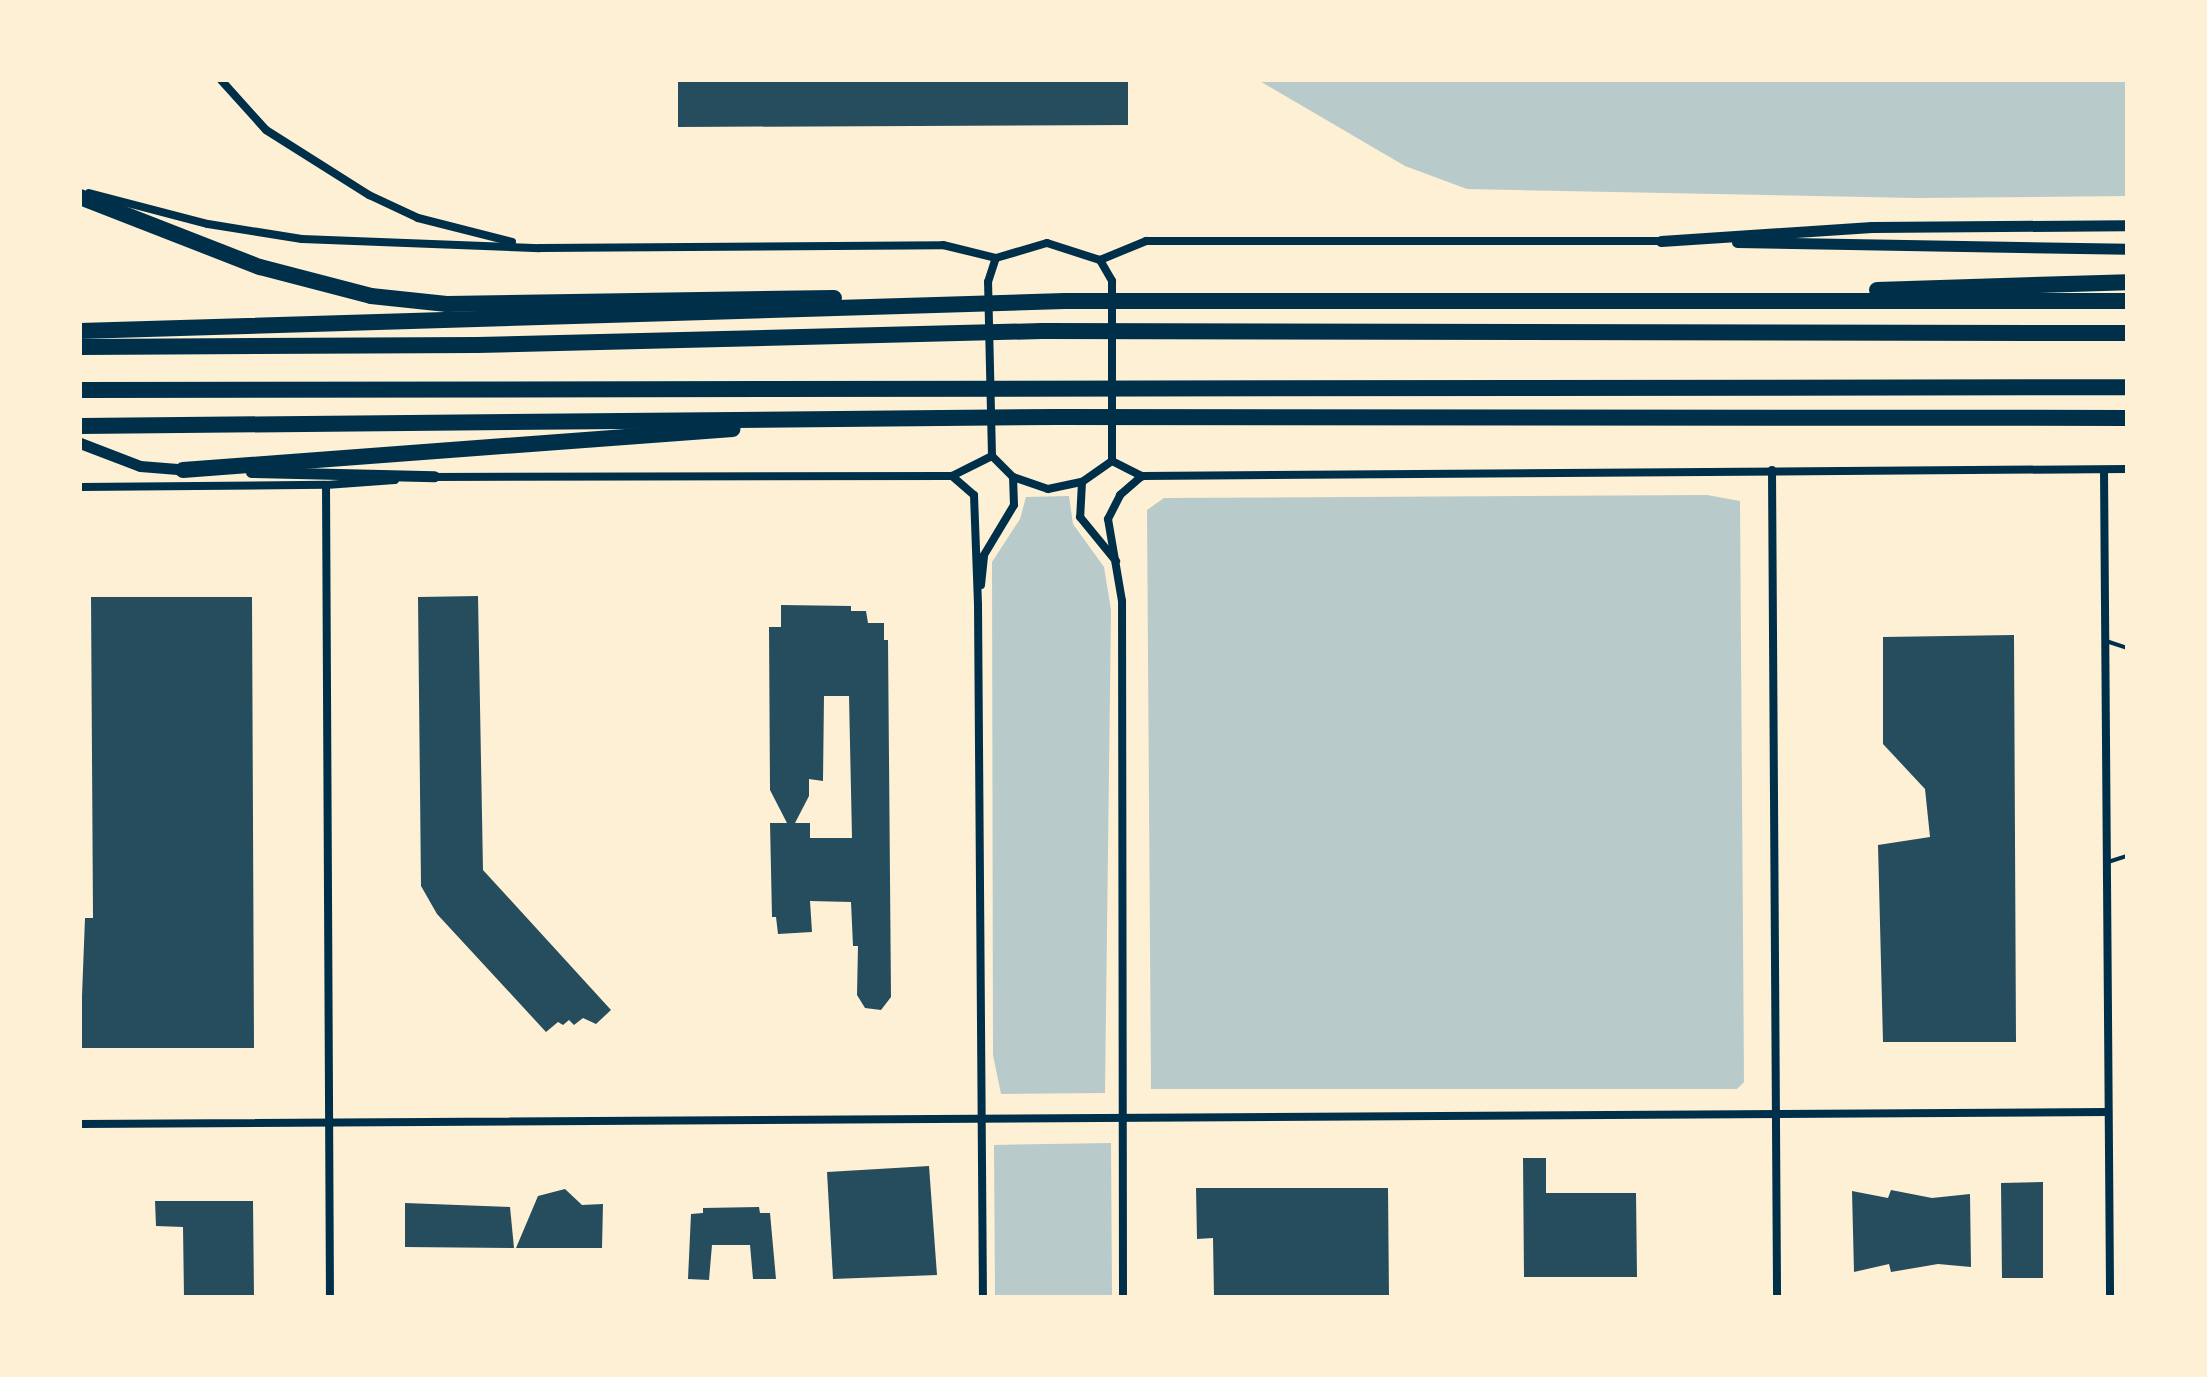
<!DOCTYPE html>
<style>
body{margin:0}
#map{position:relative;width:2207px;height:1377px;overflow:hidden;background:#fdf0d5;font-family:"Source Sans 3",sans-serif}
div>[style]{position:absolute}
.green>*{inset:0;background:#b9caca}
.building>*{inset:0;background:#264d5e}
.service>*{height:4px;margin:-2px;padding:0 2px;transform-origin:2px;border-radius:2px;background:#003049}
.minor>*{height:8px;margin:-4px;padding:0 4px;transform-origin:4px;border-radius:4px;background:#003049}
.tertiary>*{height:11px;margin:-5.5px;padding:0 5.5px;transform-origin:5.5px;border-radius:5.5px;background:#003049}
.motorway>*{height:16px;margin:-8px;padding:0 8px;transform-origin:8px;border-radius:8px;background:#003049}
span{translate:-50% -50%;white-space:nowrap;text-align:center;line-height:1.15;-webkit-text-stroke:6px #fdf0d5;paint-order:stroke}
.frame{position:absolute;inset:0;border:82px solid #fdf0d5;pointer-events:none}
</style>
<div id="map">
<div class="green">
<i style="clip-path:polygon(1258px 80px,2127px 80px,2127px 196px,1916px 198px,1467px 189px,1405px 166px)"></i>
<i style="clip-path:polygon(1707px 495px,1740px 501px,1744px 1082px,1737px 1089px,1151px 1089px,1147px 510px,1164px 498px)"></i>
<i style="clip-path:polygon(1069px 496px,1073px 524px,1104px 567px,1111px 610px,1105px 1093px,1001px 1094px,993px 1055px,992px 562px,1020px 519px,1026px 497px)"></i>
<i style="clip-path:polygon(1111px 1143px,1112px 1297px,995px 1297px,994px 1145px)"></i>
</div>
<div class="building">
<i style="clip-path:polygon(678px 80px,1128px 80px,1128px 125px,678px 127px)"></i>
<i style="clip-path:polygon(478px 596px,483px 870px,611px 1010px,596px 1024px,583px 1018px,574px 1025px,569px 1020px,563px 1025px,558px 1022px,546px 1032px,437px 914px,421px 886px,418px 597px)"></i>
<i style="clip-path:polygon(91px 597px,252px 597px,254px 1048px,80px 1048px,85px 918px,93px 918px)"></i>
<i style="clip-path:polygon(evenodd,781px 605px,851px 606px,851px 611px,866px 611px,868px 623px,884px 623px,884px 640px,888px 640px,891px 997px,881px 1010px,865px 1008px,857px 995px,858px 946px,853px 946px,851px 902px,810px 901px,812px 932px,778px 934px,776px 917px,772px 917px,770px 823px,787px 823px,770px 790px,769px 627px,781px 627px,781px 605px,824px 696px,849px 696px,852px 838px,810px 838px,810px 823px,795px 823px,809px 796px,809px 779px,823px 781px,824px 696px)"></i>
<i style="clip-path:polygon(2014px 635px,2016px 1042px,1883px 1042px,1878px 845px,1930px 837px,1925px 789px,1883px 744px,1883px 637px)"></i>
<i style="clip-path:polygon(1523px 1158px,1546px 1158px,1546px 1193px,1636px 1193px,1637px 1277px,1524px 1277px)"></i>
<i style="clip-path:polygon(929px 1166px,937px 1275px,833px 1279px,827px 1172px)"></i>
<i style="clip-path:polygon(2043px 1182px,2043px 1278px,2002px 1278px,2001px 1183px)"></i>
<i style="clip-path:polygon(1196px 1188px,1388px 1188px,1389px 1297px,1214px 1297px,1213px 1238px,1197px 1239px)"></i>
<i style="clip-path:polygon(565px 1189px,582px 1205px,603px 1204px,602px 1248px,516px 1248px,538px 1196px)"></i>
<i style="clip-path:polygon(1891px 1190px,1932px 1198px,1970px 1194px,1971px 1267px,1938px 1264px,1891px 1272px,1889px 1264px,1854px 1272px,1852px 1191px,1888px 1198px)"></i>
<i style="clip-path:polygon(155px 1201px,253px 1201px,254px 1297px,184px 1297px,183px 1227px,156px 1226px)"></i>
<i style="clip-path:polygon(405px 1203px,510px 1207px,514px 1248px,405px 1247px)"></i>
<i style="clip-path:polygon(759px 1207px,760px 1213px,770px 1213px,776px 1279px,753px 1279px,750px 1245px,712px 1245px,709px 1280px,688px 1279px,691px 1214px,703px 1213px,703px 1208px)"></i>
</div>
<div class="service">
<i style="left:2106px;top:641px;width:22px;rotate:18deg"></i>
<i style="left:2108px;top:862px;width:20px;rotate:-18deg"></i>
</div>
<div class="minor">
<i style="left:221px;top:80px;width:67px;rotate:48deg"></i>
<i style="left:266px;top:130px;width:122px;rotate:32.3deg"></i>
<i style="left:369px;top:195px;width:54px;rotate:25.1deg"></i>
<i style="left:418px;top:218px;width:97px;rotate:14.3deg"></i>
<i style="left:89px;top:193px;width:123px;rotate:14.6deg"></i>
<i style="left:208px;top:224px;width:95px;rotate:9.1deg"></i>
<i style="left:302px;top:239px;width:238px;rotate:2.2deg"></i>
<i style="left:540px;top:248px;width:403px;rotate:-0.4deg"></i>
<i style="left:943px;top:245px;width:55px;rotate:13.8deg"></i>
<i style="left:996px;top:258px;width:53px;rotate:-16.4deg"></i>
<i style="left:1047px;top:243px;width:56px;rotate:17.8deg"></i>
<i style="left:1100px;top:260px;width:50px;rotate:-22.4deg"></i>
<i style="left:1146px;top:241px;width:515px"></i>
<i style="left:1100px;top:260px;width:24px;rotate:60deg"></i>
<i style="left:1112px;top:281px;width:180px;rotate:90deg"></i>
<i style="left:992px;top:456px;width:174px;rotate:-91.3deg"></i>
<i style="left:988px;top:282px;width:25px;rotate:-72deg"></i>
<i style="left:992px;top:456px;width:30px;rotate:45deg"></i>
<i style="left:1013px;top:477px;width:37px;rotate:19deg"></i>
<i style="left:1048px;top:489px;width:35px;rotate:-12deg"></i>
<i style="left:1082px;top:482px;width:37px;rotate:-35deg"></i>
<i style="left:1112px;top:461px;width:34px;rotate:27deg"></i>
<i style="left:1142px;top:476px;width:985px;rotate:-0.41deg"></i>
<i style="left:1772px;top:470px;width:827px;rotate:89.65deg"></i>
<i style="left:2104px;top:470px;width:827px;rotate:89.58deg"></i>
<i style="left:952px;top:476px;width:29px;rotate:41deg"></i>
<i style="left:974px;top:495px;width:110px;rotate:87.9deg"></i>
<i style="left:978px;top:605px;width:692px;rotate:89.59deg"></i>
<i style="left:428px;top:477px;width:524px;rotate:-0.11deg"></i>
<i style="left:952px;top:476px;width:45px;rotate:-26.6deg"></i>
<i style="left:1082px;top:482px;width:35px;rotate:93deg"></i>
<i style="left:1080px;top:517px;width:57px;rotate:50.7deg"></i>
<i style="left:326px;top:485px;width:812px;rotate:89.72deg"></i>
<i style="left:80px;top:487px;width:246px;rotate:-0.5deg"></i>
<i style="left:326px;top:485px;width:69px;rotate:-4.1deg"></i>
<i style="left:981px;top:585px;width:30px;rotate:-84deg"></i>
<i style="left:984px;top:555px;width:58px;rotate:-59deg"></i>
<i style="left:1014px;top:505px;width:28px;rotate:-92deg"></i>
<i style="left:80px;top:1124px;width:2028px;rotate:-0.34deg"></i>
<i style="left:1123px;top:1297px;width:696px;rotate:-90.08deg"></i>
<i style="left:1122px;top:601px;width:83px;rotate:-99.7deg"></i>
<i style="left:1108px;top:519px;width:27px;rotate:-63deg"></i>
<i style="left:1120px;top:495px;width:29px;rotate:-41deg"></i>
</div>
<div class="tertiary">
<i style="left:1661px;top:241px;width:211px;rotate:-3.8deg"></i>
<i style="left:1872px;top:227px;width:255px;rotate:-0.4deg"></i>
<i style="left:1737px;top:242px;width:390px;rotate:1deg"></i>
<i style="left:80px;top:443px;width:64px;rotate:21deg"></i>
<i style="left:140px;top:466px;width:50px;rotate:4.6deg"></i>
<i style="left:251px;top:472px;width:183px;rotate:1.3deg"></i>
</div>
<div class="motorway">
<i style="left:80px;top:197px;width:193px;rotate:21.3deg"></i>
<i style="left:260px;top:267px;width:115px;rotate:14.6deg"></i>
<i style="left:371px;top:296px;width:76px;rotate:6deg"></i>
<i style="left:447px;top:304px;width:387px;rotate:-0.9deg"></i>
<i style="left:1877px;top:290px;width:250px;rotate:-1.8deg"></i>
<i style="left:80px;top:331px;width:985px;rotate:-1.74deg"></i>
<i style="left:1065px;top:301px;width:1062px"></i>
<i style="left:80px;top:347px;width:397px;rotate:-0.3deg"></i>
<i style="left:477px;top:345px;width:565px;rotate:-1.42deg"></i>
<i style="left:1042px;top:331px;width:1085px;rotate:0.11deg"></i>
<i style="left:80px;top:390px;width:2047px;rotate:-0.08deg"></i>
<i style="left:80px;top:426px;width:975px;rotate:-0.53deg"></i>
<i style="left:1055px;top:417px;width:1072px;rotate:0.05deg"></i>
<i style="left:183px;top:470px;width:551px;rotate:-4.27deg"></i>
</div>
<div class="frame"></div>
</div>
